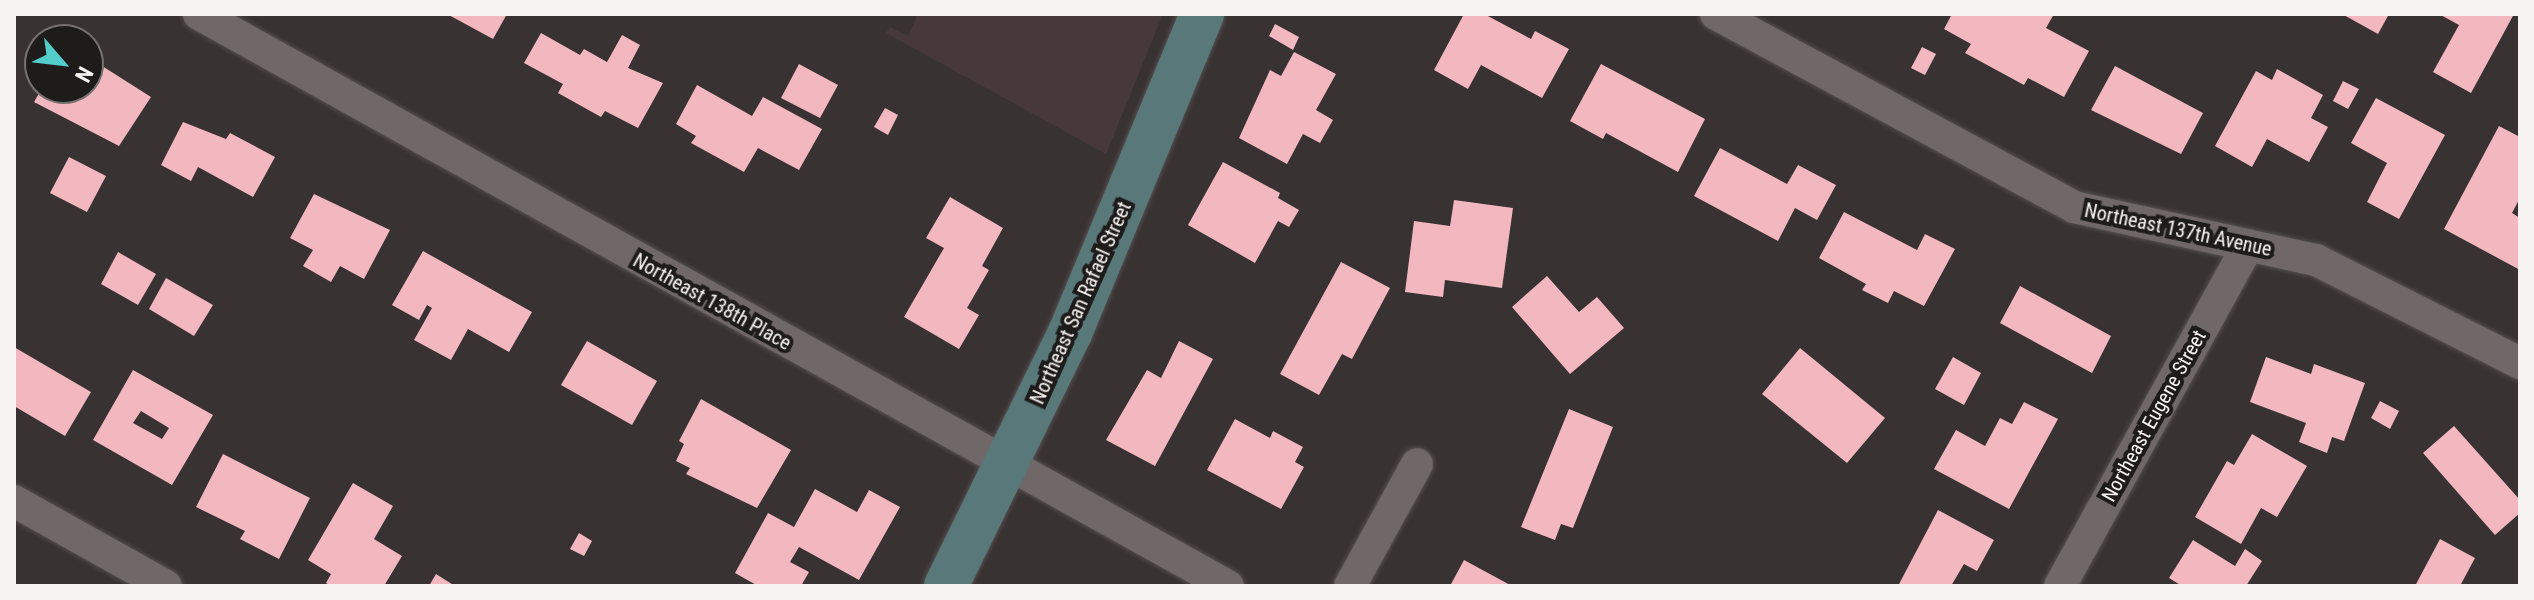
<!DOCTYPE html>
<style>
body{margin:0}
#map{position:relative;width:2534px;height:600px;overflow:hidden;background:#393233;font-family:"Roboto Condensed",sans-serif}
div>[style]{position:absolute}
.built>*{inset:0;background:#47393b}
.building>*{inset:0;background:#f2b7bf}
.roads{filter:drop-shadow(0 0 2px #544e4e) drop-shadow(0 0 2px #544e4e)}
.street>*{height:32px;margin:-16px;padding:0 16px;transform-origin:16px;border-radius:16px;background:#6f6768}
.secondary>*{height:44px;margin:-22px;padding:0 22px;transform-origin:22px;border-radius:22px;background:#587879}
span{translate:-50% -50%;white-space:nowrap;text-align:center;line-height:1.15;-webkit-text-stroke:8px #1e1b1b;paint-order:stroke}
.street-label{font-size:20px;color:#f8f3f3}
.frame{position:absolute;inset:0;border:16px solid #f8f3f3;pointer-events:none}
.north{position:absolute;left:24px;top:24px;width:80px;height:80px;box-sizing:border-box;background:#1e1b1b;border:2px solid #757171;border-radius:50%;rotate:118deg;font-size:22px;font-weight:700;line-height:32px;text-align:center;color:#f8f3f3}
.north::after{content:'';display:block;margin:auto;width:28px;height:36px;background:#52cdcc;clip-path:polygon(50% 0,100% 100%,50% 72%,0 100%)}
</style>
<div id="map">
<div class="built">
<i style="clip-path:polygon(918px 14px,1163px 14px,1106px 154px,886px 33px,890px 27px,908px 36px)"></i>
</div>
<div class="building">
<i style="clip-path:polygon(447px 14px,507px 14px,493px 39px)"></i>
<i style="clip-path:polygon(1464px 14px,1484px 14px,1531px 39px,1535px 31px,1569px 49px,1542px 98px,1481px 65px,1468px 89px,1434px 70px)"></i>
<i style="clip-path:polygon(1952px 14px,2054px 14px,2046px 28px,2089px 51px,2064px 97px,2028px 78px,2024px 85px,1965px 53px,1971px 44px,1944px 29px)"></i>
<i style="clip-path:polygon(2342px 14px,2389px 14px,2378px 34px)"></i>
<i style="clip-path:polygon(2439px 14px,2514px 14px,2471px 93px,2433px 72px,2459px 25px)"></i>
<i style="clip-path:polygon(1275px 24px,1299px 37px,1293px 50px,1269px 36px)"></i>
<i style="clip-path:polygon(541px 33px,580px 55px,584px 49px,607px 62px,622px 35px,640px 45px,628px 68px,663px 83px,638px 128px,605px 111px,601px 117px,558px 93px,563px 84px,524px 63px)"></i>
<i style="clip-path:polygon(1922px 47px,1936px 54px,1925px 75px,1911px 68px)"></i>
<i style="clip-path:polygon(1294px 52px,1336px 74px,1316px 110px,1333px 120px,1320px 143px,1303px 134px,1287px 164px,1239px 138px,1270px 70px,1281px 76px)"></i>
<i style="clip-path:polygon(88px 57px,151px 97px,119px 146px,34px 102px,42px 88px,88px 88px)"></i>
<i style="clip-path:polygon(799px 64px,838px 85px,820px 118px,781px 98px)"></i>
<i style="clip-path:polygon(1601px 64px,1705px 119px,1678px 172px,1606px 133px,1603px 139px,1570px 121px)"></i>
<i style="clip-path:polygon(2115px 66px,2203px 113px,2181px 154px,2091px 110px)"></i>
<i style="clip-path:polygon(2277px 69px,2323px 95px,2311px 118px,2328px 127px,2309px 162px,2267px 139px,2252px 167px,2215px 146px,2256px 71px,2272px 80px)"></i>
<i style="clip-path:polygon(2343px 81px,2359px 89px,2348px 109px,2333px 101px)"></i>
<i style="clip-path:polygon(697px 85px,752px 116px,763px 97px,822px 129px,799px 170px,758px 148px,744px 172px,691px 143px,696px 136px,676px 124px)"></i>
<i style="clip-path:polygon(2376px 98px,2445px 135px,2399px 219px,2367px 202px,2387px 163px,2351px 143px)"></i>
<i style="clip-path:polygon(885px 108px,898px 115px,888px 135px,874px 127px)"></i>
<i style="clip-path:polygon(183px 122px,226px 139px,230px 133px,275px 157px,253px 197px,198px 167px,191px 181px,161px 165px)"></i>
<i style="clip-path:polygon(2499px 126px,2520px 137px,2520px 198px,2512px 213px,2520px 218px,2520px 270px,2444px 229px)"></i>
<i style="clip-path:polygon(1720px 148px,1787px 184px,1798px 165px,1836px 185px,1817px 220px,1795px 208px,1778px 241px,1694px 196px)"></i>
<i style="clip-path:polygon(69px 157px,106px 176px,87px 212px,50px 193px)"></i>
<i style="clip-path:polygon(1223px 162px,1280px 193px,1278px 198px,1299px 210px,1289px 227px,1278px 221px,1255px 263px,1188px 225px)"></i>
<i style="clip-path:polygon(314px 194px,390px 230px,364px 279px,340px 266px,331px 282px,303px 266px,313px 250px,290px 238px)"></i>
<i style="clip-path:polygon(950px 197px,1003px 228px,982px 266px,989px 270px,967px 308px,979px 315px,959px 349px,904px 317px,944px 248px,926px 238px)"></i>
<i style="clip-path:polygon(1454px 200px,1513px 208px,1502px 288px,1445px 280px,1443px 297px,1405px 292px,1414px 221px,1450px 226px)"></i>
<i style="clip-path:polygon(1844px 212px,1917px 250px,1925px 234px,1955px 249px,1924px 306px,1894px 291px,1888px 303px,1862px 290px,1866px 284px,1819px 258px)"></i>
<i style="clip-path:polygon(423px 251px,532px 312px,509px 352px,468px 329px,451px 360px,414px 340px,432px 308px,427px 305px,419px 320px,392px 305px)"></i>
<i style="clip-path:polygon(118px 252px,156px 274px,138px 305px,101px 284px)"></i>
<i style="clip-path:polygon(1341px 262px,1390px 288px,1352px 359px,1342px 354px,1319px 395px,1280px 374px)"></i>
<i style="clip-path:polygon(1547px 276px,1579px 312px,1597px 297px,1624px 328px,1570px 374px,1512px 307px)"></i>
<i style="clip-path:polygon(166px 278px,213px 305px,194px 336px,149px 309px)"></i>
<i style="clip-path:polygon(2020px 286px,2111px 336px,2092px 373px,2000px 323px)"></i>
<i style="clip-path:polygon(587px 341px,657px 381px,632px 425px,561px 385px)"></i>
<i style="clip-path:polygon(1179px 341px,1213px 359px,1155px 466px,1106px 440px,1147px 370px,1161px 378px)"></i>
<i style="clip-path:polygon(14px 347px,91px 392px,65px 436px,14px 406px)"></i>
<i style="clip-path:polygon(1800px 348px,1885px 418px,1847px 463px,1762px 394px)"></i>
<i style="clip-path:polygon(1953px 357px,1981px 373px,1964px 405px,1935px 389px)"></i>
<i style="clip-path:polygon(2266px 357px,2311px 374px,2314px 364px,2365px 383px,2344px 441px,2332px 437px,2327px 453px,2299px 442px,2306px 423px,2250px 402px)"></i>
<i style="clip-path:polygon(evenodd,133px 370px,213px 415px,172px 485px,93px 440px,133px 370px,141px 411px,169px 428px,162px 439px,133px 423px,141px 411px)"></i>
<i style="clip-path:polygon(701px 399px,791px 450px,757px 508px,686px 474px,690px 468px,676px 461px,684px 444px,679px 441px)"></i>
<i style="clip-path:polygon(2380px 401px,2399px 411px,2390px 429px,2371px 418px)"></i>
<i style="clip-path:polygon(2024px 402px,2058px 419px,2009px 509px,1934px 469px,1956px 430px,1985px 446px,2000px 418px,2012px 424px)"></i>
<i style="clip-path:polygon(1569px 409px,1613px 427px,1573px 528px,1561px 524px,1555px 540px,1521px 527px)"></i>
<i style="clip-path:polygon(1235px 419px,1270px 438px,1273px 431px,1303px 447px,1295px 462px,1304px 467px,1281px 509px,1207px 470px)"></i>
<i style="clip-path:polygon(2454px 426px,2520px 500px,2520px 513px,2495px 535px,2423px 453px)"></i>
<i style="clip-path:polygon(2252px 434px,2307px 466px,2277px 517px,2261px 508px,2241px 544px,2195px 517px,2227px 461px,2234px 465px)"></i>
<i style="clip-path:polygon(223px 454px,310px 498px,279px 559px,240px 539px,245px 531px,196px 507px)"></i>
<i style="clip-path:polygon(353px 483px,393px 506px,374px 539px,402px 556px,384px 586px,331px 586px,326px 583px,331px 574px,308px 560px)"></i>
<i style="clip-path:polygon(815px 489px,857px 512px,869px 490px,900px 507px,859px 580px,799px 547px,790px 562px,809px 572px,801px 586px,758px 586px,735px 573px,768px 513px,794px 527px)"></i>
<i style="clip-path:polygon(1938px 510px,1994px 540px,1977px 571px,1964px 564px,1951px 586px,1898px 586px)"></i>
<i style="clip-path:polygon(579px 533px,592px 541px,584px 556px,570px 549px)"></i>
<i style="clip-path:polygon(2440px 539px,2475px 558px,2460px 586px,2415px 586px)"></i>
<i style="clip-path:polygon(2193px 540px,2235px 566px,2245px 549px,2262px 561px,2246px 586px,2182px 586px,2169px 578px)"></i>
<i style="clip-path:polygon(1464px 560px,1512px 586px,1450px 586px)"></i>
<i style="clip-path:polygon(436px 574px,455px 586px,429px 586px)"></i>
</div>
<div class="roads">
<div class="street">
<i style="left:199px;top:14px;width:1177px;rotate:29.07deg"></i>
<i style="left:1716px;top:14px;width:407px;rotate:28.3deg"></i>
<i style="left:2074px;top:207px;width:248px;rotate:12.4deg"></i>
<i style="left:2316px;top:260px;width:229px;rotate:26.8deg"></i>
<i style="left:14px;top:501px;width:174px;rotate:29.2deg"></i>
<i style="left:1350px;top:586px;width:139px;rotate:-61.2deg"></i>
<i style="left:2060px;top:586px;width:389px;rotate:-61.1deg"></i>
</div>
<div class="secondary">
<i style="left:946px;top:586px;width:282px;rotate:-63.9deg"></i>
<i style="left:1070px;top:333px;width:345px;rotate:-67.5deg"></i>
</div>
</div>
<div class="street-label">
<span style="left:2178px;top:230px;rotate:12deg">Northeast 137th Avenue</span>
<span style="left:712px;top:302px;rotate:29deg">Northeast 138th Place</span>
<span style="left:1081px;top:303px;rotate:-66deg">Northeast San Rafael Street</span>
<span style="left:2154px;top:416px;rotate:-61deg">Northeast Eugene Street</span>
</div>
<div class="frame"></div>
<div class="north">N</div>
</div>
